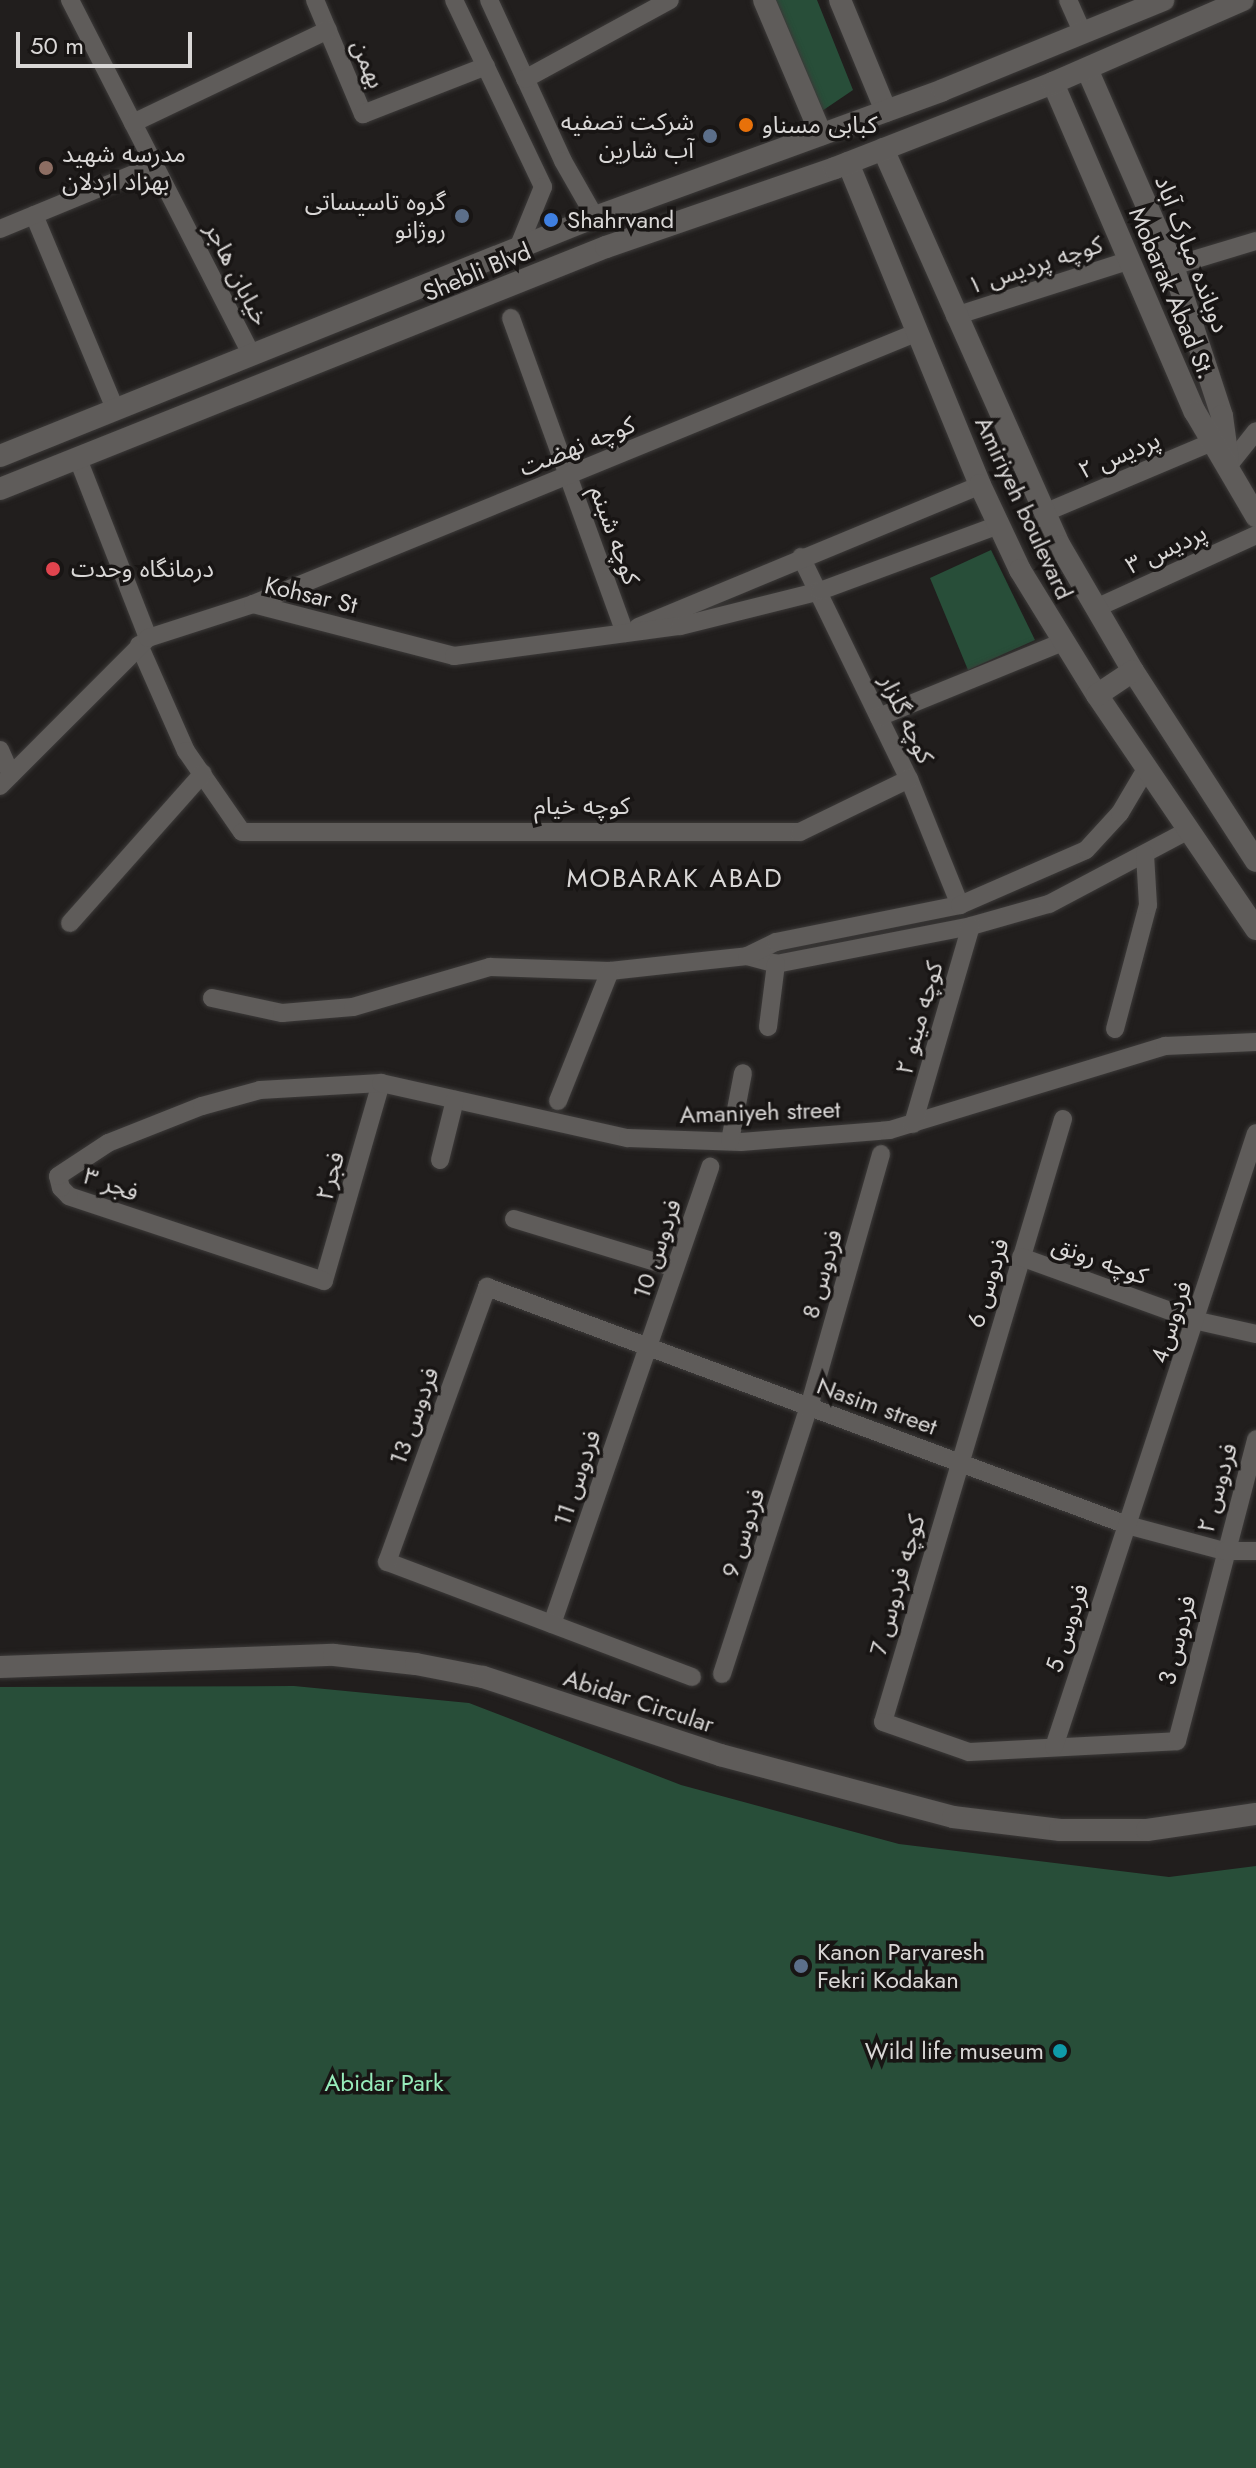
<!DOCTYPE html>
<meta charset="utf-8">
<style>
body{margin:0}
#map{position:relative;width:1256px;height:2468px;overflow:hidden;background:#211e1d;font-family:Jost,"Noto Sans Arabic",sans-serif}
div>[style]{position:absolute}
.green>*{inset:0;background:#284e39}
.roads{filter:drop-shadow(0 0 2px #3c3a39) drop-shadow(0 0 2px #3c3a39)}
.minor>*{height:18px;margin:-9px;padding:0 9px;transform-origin:9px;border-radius:9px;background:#5f5c5a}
.tertiary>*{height:22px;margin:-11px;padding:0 11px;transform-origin:11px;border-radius:11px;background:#5f5c5a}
.secondary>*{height:22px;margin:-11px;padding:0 11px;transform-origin:11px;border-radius:11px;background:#5f5c5a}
.dots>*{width:22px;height:22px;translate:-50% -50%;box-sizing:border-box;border:4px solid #181514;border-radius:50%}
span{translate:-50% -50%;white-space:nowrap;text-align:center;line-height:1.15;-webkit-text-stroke:7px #181514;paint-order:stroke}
.street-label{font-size:24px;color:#d9d7d6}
.poi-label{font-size:24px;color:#d9d7d6}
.right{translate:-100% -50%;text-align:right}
.left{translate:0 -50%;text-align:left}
.park-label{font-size:24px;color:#97ecbb}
.neighbourhood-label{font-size:26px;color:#d9d7d6;letter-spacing:2px}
.scale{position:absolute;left:16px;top:32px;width:176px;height:36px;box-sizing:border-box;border:4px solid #d9d7d6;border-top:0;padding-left:10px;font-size:24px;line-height:28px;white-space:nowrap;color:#d9d7d6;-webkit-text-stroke:6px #181514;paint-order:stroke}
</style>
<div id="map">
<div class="green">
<i style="clip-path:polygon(773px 0,817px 0,853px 90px,822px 111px)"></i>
<i style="clip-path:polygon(991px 550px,1035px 640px,968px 670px,930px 578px)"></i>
<i style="clip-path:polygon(294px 1686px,469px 1703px,681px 1785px,899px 1844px,1169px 1877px,1256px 1866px,1256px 2468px,0 2468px,0 1687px)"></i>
</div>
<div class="roads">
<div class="minor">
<i style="left:70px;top:0;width:399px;rotate:62.9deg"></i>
<i style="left:315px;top:0;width:124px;rotate:67.2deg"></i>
<i style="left:363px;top:114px;width:132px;rotate:-21.3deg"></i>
<i style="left:454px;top:0;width:207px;rotate:64.5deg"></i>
<i style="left:543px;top:187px;width:66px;rotate:112.3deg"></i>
<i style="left:489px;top:0;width:177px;rotate:65.3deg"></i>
<i style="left:563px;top:161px;width:64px;rotate:60.3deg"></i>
<i style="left:1068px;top:0;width:37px;rotate:66deg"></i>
<i style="left:525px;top:79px;width:165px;rotate:-28.6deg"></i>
<i style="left:133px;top:123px;width:216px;rotate:-25.5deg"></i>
<i style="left:34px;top:215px;width:210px;rotate:67.3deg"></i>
<i style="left:0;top:229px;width:168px;rotate:-22.4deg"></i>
<i style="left:1173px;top:266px;width:87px;rotate:-16.8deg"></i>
<i style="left:955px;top:316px;width:184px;rotate:-17.7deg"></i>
<i style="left:511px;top:318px;width:335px;rotate:70.1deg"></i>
<i style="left:78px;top:459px;width:192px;rotate:68.6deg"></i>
<i style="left:1229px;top:465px;width:43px;rotate:-51.5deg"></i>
<i style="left:1044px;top:513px;width:182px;rotate:-22.9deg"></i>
<i style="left:801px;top:557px;width:247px;rotate:64.1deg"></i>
<i style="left:909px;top:779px;width:136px;rotate:68deg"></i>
<i style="left:253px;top:604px;width:718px;rotate:-22.25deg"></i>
<i style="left:1096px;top:608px;width:176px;rotate:-24.5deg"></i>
<i style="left:638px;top:627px;width:370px;rotate:-22.5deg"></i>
<i style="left:139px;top:645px;width:116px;rotate:66.1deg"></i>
<i style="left:186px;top:751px;width:98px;rotate:55.3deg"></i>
<i style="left:242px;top:832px;width:558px"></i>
<i style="left:800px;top:832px;width:121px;rotate:-25.9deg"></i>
<i style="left:879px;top:717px;width:199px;rotate:-22.2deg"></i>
<i style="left:0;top:750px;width:27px;rotate:66deg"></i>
<i style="left:0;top:786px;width:209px;rotate:-45deg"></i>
<i style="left:148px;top:638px;width:110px;rotate:-17.9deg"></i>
<i style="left:253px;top:604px;width:208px;rotate:14.5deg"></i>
<i style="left:454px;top:656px;width:228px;rotate:-7.6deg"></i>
<i style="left:680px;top:626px;width:144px;rotate:-14deg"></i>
<i style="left:820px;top:591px;width:190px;rotate:-20.3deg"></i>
<i style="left:70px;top:923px;width:200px;rotate:-48.4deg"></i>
<i style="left:747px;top:956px;width:30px;rotate:15deg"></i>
<i style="left:776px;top:964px;width:199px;rotate:-11deg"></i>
<i style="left:971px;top:926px;width:81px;rotate:-15.8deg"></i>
<i style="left:1049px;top:904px;width:158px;rotate:-27.9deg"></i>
<i style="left:212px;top:998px;width:72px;rotate:12.1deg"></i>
<i style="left:282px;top:1013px;width:71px;rotate:-4.8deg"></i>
<i style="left:353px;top:1007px;width:143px;rotate:-16.3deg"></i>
<i style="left:490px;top:967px;width:120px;rotate:1.9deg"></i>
<i style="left:610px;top:971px;width:138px;rotate:-6.2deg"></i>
<i style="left:747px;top:956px;width:32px;rotate:-26deg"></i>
<i style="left:776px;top:942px;width:188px;rotate:-11.4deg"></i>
<i style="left:960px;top:905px;width:137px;rotate:-23.6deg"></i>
<i style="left:1086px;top:850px;width:50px;rotate:-47.4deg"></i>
<i style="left:1120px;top:813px;width:51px;rotate:-59.4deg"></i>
<i style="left:768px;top:1027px;width:64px;rotate:-82.8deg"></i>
<i style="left:1115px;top:1029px;width:128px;rotate:-75.1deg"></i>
<i style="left:1148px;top:905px;width:51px;rotate:-93.4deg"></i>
<i style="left:381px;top:1083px;width:206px;rotate:106.1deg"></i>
<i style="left:324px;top:1281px;width:269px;rotate:-161.6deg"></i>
<i style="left:69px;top:1196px;width:11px;rotate:-135deg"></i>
<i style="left:61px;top:1188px;width:12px;rotate:-104deg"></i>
<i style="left:58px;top:1176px;width:60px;rotate:-33.4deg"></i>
<i style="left:108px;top:1143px;width:101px;rotate:-21.5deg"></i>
<i style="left:202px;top:1106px;width:60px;rotate:-15.4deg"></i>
<i style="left:260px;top:1090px;width:121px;rotate:-3.3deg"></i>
<i style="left:381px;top:1083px;width:253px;rotate:12.6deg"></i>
<i style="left:628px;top:1138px;width:113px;rotate:2deg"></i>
<i style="left:741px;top:1142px;width:149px;rotate:-4.6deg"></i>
<i style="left:890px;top:1130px;width:288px;rotate:-17deg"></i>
<i style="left:1165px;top:1046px;width:91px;rotate:-2.5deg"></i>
<i style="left:558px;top:1101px;width:140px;rotate:-68.2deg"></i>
<i style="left:1063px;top:1119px;width:629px;rotate:106.62deg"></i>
<i style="left:883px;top:1722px;width:91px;rotate:19.2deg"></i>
<i style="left:969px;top:1752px;width:208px;rotate:-3deg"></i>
<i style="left:1177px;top:1741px;width:312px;rotate:-75.3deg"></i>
<i style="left:913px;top:1124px;width:206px;rotate:-73.7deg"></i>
<i style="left:730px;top:1141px;width:69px;rotate:-79.2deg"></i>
<i style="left:440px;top:1160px;width:62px;rotate:-76deg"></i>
<i style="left:514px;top:1219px;width:168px;rotate:16.9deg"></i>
<i style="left:1021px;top:1257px;width:188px;rotate:19.9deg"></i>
<i style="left:1198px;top:1321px;width:59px;rotate:12.6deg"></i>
<i style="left:552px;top:1624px;width:484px;rotate:-70.9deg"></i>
<i style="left:722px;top:1674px;width:281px;rotate:-72deg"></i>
<i style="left:809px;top:1407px;width:263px;rotate:-74.1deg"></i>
<i style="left:692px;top:1677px;width:326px;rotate:-159.3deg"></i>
<i style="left:387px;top:1562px;width:293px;rotate:-70deg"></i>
<i style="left:487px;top:1287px;width:683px;rotate:20.4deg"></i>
<i style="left:1127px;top:1525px;width:100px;rotate:15deg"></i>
<i style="left:1224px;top:1551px;width:32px"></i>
<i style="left:1054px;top:1747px;width:646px;rotate:-71.79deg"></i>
</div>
<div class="tertiary">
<i style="left:764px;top:0;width:146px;rotate:67deg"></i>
<i style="left:840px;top:0;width:120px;rotate:67.5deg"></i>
<i style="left:1087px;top:69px;width:215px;rotate:66.4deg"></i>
<i style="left:1173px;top:266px;width:158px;rotate:71.9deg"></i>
<i style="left:1222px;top:416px;width:44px;rotate:82.2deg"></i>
<i style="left:1053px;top:83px;width:358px;rotate:66.7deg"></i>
<i style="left:1195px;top:412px;width:121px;rotate:59.6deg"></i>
<i style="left:883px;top:149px;width:435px;rotate:66deg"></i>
<i style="left:1060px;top:546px;width:145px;rotate:59.7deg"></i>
<i style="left:1133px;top:671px;width:226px;rotate:57.1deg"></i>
<i style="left:848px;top:163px;width:348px;rotate:67.7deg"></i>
<i style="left:980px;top:485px;width:94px;rotate:64.8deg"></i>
<i style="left:1020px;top:570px;width:147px;rotate:58.4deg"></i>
<i style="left:1097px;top:695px;width:283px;rotate:55.8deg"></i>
<i style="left:0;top:456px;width:641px;rotate:-21.88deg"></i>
<i style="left:595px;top:217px;width:370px;rotate:-20deg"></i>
<i style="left:943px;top:90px;width:238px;rotate:-22.2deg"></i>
<i style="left:0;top:489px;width:653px;rotate:-21.77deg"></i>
<i style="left:606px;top:247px;width:242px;rotate:-19deg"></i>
<i style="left:835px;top:168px;width:234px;rotate:-21.3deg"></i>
<i style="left:1053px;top:83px;width:207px;rotate:-23.6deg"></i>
<i style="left:1097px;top:695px;width:43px;rotate:-33.7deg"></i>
</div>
<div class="secondary">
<i style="left:0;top:1667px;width:334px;rotate:-2.1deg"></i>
<i style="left:334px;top:1655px;width:82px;rotate:6.3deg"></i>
<i style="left:416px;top:1664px;width:68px;rotate:11deg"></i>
<i style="left:483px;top:1677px;width:250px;rotate:18.2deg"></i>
<i style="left:720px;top:1755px;width:241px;rotate:14.9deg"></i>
<i style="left:953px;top:1817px;width:108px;rotate:6.9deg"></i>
<i style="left:1060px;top:1830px;width:87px"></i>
<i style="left:1147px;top:1830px;width:110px;rotate:-8.4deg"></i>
</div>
</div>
<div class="dots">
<i style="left:746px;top:125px;background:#e8710a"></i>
<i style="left:710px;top:136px;background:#5c6f8a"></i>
<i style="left:46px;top:168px;background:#8d6e63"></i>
<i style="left:462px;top:216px;background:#5c6f8a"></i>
<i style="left:551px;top:220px;background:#3f7fe0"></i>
<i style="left:53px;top:569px;background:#e0444e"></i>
<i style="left:801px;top:1966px;background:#5c6f8a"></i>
<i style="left:1060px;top:2051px;background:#0f9aa8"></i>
</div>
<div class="street-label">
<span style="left:368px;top:64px;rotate:67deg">بهمن</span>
<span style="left:1192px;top:254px;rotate:69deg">دوبانده مبارک آباد</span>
<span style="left:1035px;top:265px;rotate:-18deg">کوچه پردیس ۱</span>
<span style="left:477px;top:272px;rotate:-23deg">Shebli Blvd</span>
<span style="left:237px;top:274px;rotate:63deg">خیابان هاجر</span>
<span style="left:1172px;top:293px;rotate:67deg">Mobarak Abad St.</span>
<span style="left:577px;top:446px;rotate:-22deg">کوچه نهضت</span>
<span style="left:1119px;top:455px;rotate:-23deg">پردیس ۲</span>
<span style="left:1024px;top:508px;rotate:65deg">Amiriyeh boulevard</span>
<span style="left:615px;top:535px;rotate:70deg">کوچه شبنم</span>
<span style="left:1166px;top:549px;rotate:-25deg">پردیس ۳</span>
<span style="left:311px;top:595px;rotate:13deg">Kohsar St</span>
<span style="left:907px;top:719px;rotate:65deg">کوچه گلزار</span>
<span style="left:582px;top:806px">کوچه خیام</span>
<span style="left:919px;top:1018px;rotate:-74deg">کوچه مینو ۲</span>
<span style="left:760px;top:1112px;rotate:-2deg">Amaniyeh street</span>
<span style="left:330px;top:1176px;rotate:-74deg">فجر۲</span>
<span style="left:111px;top:1184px;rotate:20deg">فجر ۳</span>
<span style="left:657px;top:1249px;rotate:-71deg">فردوس 10</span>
<span style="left:1100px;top:1260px;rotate:20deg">کوچه رونق</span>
<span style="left:822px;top:1274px;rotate:-74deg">فردوس 8</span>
<span style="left:988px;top:1283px;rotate:-73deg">فردوس 6</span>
<span style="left:1171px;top:1322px;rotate:-72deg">فردوس4</span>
<span style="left:877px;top:1406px;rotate:20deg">Nasim street</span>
<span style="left:414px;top:1416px;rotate:-70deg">فردوس 13</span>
<span style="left:577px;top:1478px;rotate:-71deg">فردوس 11</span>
<span style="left:1217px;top:1488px;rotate:-74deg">فردوس ۲</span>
<span style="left:743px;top:1533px;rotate:-72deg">فردوس 9</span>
<span style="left:897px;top:1585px;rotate:-74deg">کوچه فردوس 7</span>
<span style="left:1067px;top:1628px;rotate:-72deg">فردوس 5</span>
<span style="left:1177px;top:1640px;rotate:-76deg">فردوس 3</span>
<span style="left:639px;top:1701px;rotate:18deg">Abidar Circular</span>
</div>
<div class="poi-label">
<span class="right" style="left:694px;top:136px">شرکت تصفیه<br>آب شارین</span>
<span class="left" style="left:762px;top:125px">کبابی مسناو</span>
<span class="left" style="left:62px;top:168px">مدرسه شهید<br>بهزاد اردلان</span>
<span class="right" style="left:446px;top:216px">گروه تاسیساتی<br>روژانو</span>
<span class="left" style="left:567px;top:220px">Shahrvand</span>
<span class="left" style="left:71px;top:569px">درمانگاه وحدت</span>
<span class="left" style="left:817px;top:1966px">Kanon Parvaresh<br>Fekri Kodakan</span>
<span class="right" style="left:1044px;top:2051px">Wild life museum</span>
</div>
<div class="park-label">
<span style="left:384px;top:2083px">Abidar Park</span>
</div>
<div class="neighbourhood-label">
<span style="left:675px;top:879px">MOBARAK ABAD</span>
</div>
<div class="scale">50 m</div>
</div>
